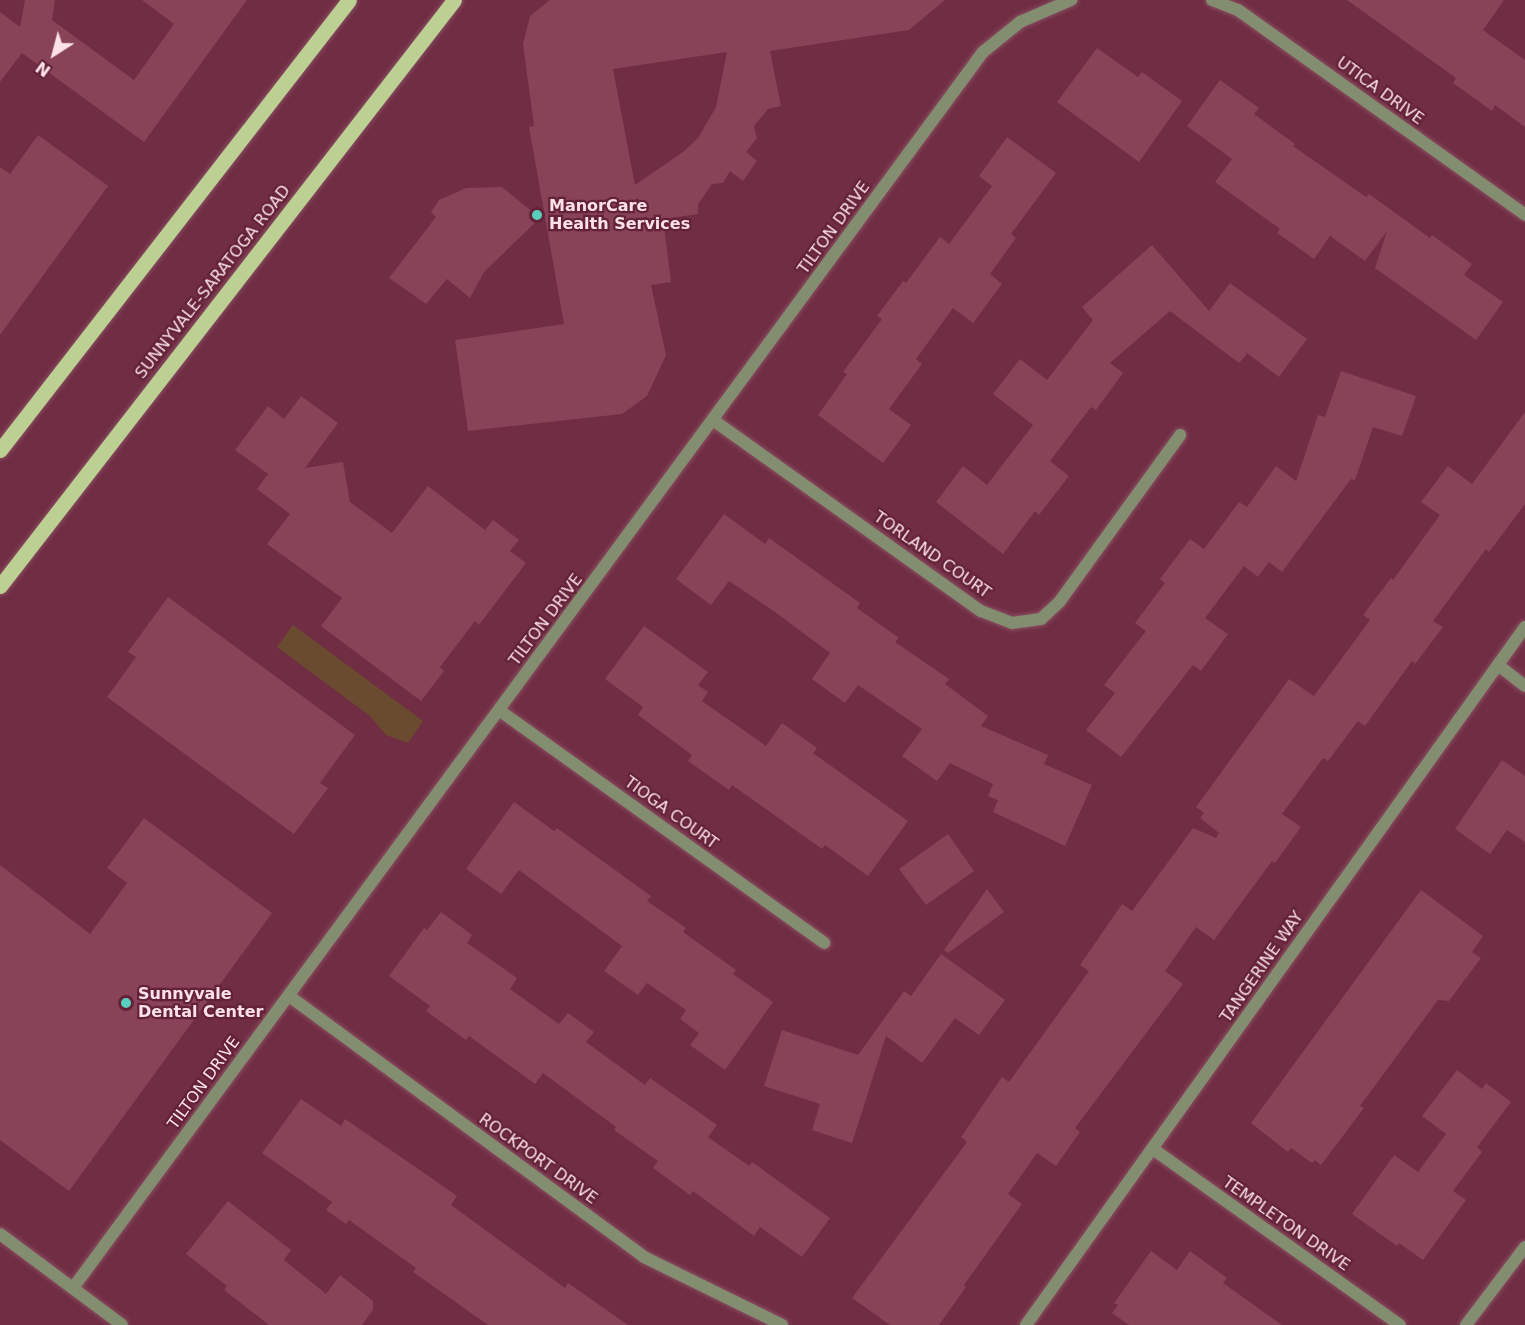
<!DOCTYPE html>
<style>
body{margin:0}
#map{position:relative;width:1525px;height:1325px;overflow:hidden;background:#702d43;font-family:"DejaVu Sans",sans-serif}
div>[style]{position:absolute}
.green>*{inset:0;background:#6b4b2f}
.building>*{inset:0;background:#884358}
.roads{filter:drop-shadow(0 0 2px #894e61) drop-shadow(0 0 2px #894e61)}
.minor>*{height:12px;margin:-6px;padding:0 6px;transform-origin:6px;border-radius:6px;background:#838d6f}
.tertiary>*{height:12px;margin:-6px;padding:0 6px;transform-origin:6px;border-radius:6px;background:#838d6f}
.primary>*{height:15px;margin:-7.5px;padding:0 7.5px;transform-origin:7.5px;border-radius:7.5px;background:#bdd094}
.dots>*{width:16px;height:16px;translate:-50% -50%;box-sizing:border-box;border:3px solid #642238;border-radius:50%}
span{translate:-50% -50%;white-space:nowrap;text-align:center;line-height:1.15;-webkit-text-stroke:4.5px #642238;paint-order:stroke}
.street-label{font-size:16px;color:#fce2e8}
.poi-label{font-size:16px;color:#fce2e8;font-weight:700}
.left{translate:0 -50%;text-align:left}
.north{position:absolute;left:24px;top:24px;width:60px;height:60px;-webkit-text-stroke:4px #642238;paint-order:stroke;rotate:216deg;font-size:16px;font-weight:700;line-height:24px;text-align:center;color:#fce2e8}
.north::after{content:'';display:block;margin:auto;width:21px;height:27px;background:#fce2e8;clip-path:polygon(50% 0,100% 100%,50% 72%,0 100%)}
</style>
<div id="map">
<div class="green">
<i style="clip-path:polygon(293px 625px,423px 721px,408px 743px,386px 735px,370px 716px,277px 647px)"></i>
</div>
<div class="building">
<i style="clip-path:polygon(25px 0,55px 0,52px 20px,134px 80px,174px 24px,142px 0,247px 0,144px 142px,22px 53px,0 82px,0 12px,20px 27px)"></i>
<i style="clip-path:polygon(evenodd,550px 0,945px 0,909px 30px,770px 51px,781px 106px,768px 109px,754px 126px,757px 138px,746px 152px,757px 161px,743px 181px,730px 171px,723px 183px,712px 184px,698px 204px,698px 214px,663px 219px,671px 282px,651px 285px,666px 355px,647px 396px,622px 414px,468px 431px,455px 340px,564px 324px,529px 127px,534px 126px,523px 44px,530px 16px,550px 0,727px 52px,716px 107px,698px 138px,683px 152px,635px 185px,613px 69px,727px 52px)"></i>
<i style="clip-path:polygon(1347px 0,1504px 0,1483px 30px,1525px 60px,1525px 127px,1495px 105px,1492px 111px,1453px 83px,1456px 78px)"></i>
<i style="clip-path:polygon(1097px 48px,1138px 77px,1142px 72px,1182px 101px,1139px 162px,1057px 102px)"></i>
<i style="clip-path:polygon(1220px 80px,1259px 108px,1254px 114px,1295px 144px,1293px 146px,1366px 197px,1369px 194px,1430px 238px,1432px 235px,1472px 264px,1464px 275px,1503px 302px,1476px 340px,1375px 268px,1387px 231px,1365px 261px,1330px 236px,1314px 259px,1277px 233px,1280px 229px,1215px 182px,1232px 159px,1187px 126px)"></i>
<i style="clip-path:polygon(38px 135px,108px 186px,0 335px,0 167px,10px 174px)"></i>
<i style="clip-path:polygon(1007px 137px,1056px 173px,1011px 234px,1016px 238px,990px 274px,1002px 284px,973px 323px,953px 308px,916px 359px,922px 364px,889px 409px,911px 425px,883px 463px,818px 415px,847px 374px,843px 372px,882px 319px,877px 316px,903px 281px,906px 283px,940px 237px,949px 244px,992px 186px,979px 176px)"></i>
<i style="clip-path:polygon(502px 187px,540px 218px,484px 272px,470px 298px,447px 279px,426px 304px,389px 278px,436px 217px,431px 212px,439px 200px,466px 188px)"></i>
<i style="clip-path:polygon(1152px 245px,1209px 311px,1230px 283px,1307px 339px,1279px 377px,1244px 351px,1247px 354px,1239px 363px,1170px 311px,1110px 363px,1123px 373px,1096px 410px,1091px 407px,1050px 461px,1069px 476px,1039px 515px,1035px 511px,1003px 554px,936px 502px,963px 466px,987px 485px,1033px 425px,993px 394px,1020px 359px,1047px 380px,1093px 320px,1082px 307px)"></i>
<i style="clip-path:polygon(1341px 371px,1416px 396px,1402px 436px,1373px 427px,1355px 480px,1351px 479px,1282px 572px,1269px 562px,1258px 577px,1244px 566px,1205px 618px,1228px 634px,1201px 671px,1193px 665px,1121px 757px,1086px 730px,1115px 693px,1104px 685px,1146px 631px,1135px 623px,1165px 583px,1160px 579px,1190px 539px,1204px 549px,1239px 502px,1247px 507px,1276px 466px,1296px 481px,1318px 415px,1325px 417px)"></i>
<i style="clip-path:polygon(301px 396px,338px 423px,305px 468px,343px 462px,350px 502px,392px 533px,428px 486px,485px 530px,493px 520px,519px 540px,510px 551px,526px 563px,479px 625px,475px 621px,440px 667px,444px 671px,421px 701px,321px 626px,342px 598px,267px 544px,290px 514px,257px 489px,268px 474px,235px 450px,268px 406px,284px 419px)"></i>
<i style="clip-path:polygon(1525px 412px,1525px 504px,1489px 552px,1486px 549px,1433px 621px,1443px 627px,1415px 664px,1412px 661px,1365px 726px,1358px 721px,1328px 761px,1323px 758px,1282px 814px,1301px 827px,1275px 863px,1272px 861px,1214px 940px,1196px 927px,1165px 971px,1183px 984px,1075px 1128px,1080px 1132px,1056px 1166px,1037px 1153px,1008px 1194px,1022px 1204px,964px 1285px,966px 1287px,939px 1325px,890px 1325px,852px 1298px,967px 1142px,961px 1137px,1002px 1077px,1009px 1082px,1089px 971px,1080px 965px,1122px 904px,1132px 911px,1193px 828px,1216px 838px,1219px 833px,1200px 818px,1204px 813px,1196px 807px,1289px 679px,1314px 696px,1370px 620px,1363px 615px,1391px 578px,1393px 580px,1440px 515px,1421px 502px,1448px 466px,1472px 484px)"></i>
<i style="clip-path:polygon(724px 514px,765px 544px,769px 538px,860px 603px,857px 608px,899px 638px,895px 642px,949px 679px,945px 684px,988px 716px,981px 726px,1048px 755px,1044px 764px,1092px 785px,1065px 846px,993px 812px,998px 800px,988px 796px,993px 784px,950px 763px,937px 781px,902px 756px,922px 729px,858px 685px,845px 703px,812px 679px,830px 653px,775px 612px,729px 581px,711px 605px,676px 579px)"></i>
<i style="clip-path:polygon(168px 597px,355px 735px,320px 783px,328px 788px,294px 834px,107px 697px,136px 657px,128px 652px)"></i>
<i style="clip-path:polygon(644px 626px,708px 672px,698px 685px,708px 692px,702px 701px,766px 746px,782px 723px,817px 748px,813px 753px,908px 821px,868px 876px,825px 845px,822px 849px,732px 785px,729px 790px,688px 761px,692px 755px,638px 715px,643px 707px,605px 679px)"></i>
<i style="clip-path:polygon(1502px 760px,1525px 776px,1525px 842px,1507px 830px,1490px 854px,1455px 829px)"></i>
<i style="clip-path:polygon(514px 802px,554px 831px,557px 828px,651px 896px,647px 901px,686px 928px,683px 932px,736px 970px,733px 974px,773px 1002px,725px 1070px,690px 1045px,699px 1033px,680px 1019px,686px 1010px,647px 983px,638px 995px,604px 971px,622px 946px,519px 870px,501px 894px,466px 869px)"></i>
<i style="clip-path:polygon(144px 818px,272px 913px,69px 1191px,0 1140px,0 865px,90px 934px,127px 883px,107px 868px)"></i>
<i style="clip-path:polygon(948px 834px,974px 871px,926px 905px,899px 869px)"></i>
<i style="clip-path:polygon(987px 889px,1004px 912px,948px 953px,944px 950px)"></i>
<i style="clip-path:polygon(1421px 890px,1483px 936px,1472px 952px,1481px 958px,1449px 1001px,1438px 1000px,1360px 1106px,1364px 1108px,1321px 1165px,1315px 1160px,1312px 1163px,1291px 1148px,1288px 1152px,1251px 1123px)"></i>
<i style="clip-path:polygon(441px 912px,472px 935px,467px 943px,517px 978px,510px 989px,559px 1024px,568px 1013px,594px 1032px,586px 1042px,645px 1085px,650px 1078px,717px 1125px,708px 1137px,749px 1166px,752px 1162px,830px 1218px,802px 1257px,760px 1227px,754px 1236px,693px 1191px,690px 1195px,653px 1168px,658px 1161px,614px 1130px,616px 1127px,543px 1073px,535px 1084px,469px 1036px,466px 1040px,426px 1011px,430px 1006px,389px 976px,424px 928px,427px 930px)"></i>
<i style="clip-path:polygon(941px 954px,1005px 1000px,979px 1035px,955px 1018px,922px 1063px,886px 1036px,852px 1143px,812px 1130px,820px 1104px,764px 1086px,782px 1030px,858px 1055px,904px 991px,911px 996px)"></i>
<i style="clip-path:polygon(1457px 1070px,1482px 1089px,1486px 1083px,1511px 1102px,1477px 1147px,1482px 1152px,1453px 1191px,1466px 1200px,1423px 1260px,1399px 1243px,1397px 1246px,1352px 1214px,1394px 1155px,1418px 1172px,1446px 1134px,1422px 1116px)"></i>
<i style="clip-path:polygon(301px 1099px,341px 1126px,345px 1119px,417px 1168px,457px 1196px,451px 1205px,565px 1288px,568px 1283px,628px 1325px,488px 1325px,413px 1272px,416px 1268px,349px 1220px,346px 1224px,326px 1210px,332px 1202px,262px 1153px)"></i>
<i style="clip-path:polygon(228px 1201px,291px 1250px,284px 1260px,326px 1294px,340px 1275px,373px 1301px,373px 1310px,362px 1325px,269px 1325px,224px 1290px,227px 1286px,186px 1254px)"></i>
<i style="clip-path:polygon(1151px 1251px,1177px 1270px,1190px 1251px,1227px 1278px,1223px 1283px,1282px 1325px,1129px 1325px,1112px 1313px,1118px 1305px,1114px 1303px)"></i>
</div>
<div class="roads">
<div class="minor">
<i style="left:1212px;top:0;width:28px;rotate:21deg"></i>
<i style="left:1238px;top:10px;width:353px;rotate:35.5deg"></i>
<i style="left:713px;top:420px;width:329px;rotate:35.5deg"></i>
<i style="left:981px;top:611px;width:33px;rotate:21deg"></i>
<i style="left:1012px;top:623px;width:29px;rotate:-8deg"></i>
<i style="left:1041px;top:619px;width:26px;rotate:-43deg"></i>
<i style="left:1060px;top:601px;width:205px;rotate:-54.1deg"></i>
<i style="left:1498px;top:665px;width:34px;rotate:38deg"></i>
<i style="left:499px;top:710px;width:400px;rotate:35.6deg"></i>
<i style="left:289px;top:996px;width:441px;rotate:36.3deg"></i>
<i style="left:644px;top:1257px;width:154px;rotate:26.2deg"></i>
<i style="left:1153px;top:1149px;width:303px;rotate:35.5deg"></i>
<i style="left:73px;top:1288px;width:1535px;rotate:-53.64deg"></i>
<i style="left:983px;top:52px;width:48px;rotate:-39deg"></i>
<i style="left:1020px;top:22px;width:56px;rotate:-23.3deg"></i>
<i style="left:1026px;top:1325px;width:858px;rotate:-54.44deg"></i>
<i style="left:1466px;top:1325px;width:98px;rotate:-52.9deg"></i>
</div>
<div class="tertiary">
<i style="left:0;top:1234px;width:152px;rotate:36.7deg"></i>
</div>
<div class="primary">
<i style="left:0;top:450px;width:569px;rotate:-52.2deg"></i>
<i style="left:0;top:586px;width:741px;rotate:-52.23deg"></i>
</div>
</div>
<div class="dots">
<i style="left:537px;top:215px;background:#5acebd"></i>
<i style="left:126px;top:1003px;background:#5acebd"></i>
</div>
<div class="street-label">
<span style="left:1380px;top:91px;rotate:36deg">UTICA DRIVE</span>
<span style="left:834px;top:228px;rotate:-54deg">TILTON DRIVE</span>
<span style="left:213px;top:282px;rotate:-52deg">SUNNYVALE-SARATOGA ROAD</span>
<span style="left:932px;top:555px;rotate:35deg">TORLAND COURT</span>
<span style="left:546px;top:620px;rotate:-53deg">TILTON DRIVE</span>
<span style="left:671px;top:813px;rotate:36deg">TIOGA COURT</span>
<span style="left:1262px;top:967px;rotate:-55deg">TANGERINE WAY</span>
<span style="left:204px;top:1083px;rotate:-54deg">TILTON DRIVE</span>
<span style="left:538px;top:1159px;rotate:36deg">ROCKPORT DRIVE</span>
<span style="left:1286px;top:1224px;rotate:35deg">TEMPLETON DRIVE</span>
</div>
<div class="poi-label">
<span class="left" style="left:549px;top:215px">ManorCare<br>Health Services</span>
<span class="left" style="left:138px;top:1003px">Sunnyvale<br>Dental Center</span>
</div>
<div class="north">N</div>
</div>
